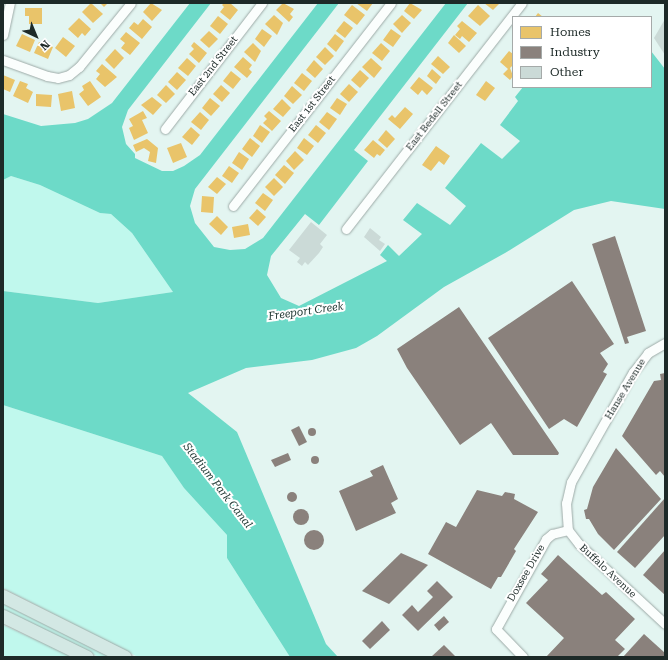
<!DOCTYPE html>
<style>
body{margin:0}
#map{position:relative;width:668px;height:660px;overflow:hidden;background:#e3f5f1;font-family:"Roboto Serif",serif}
div>[style]{position:absolute}
.green>*{inset:0;background:#c0f8ed}
.water>*{inset:0;background:#6ddac8}
.homes>*{inset:0;background:#e9c46a}
.industry>*{inset:0;background:#8a817c}
.round{border-radius:50%}
.building>*{inset:0;background:#cbdad7}
.roads{filter:drop-shadow(0 0 1px #9daaa7) drop-shadow(0 0 1px #9daaa7)}
.minor>*{height:9px;margin:-4.5px;padding:0 4.5px;transform-origin:4.5px;border-radius:4.5px;background:#fbfefd}
.highway>*{height:13px;margin:-6.5px;padding:0 6.5px;transform-origin:6.5px;border-radius:6.5px;background:#d3e8e4}
span{translate:-50% -50%;white-space:nowrap;text-align:center;line-height:1.15;-webkit-text-stroke:4px #fff;paint-order:stroke}
.street-label{font-size:10px;color:#1d2a28}
.water-label{font-size:11px;color:#233b36;font-style:italic}
.frame{position:absolute;inset:0;border:4px solid #1d2a28;pointer-events:none}
.legend{position:absolute;left:512px;top:16px;width:140px;height:72px;box-sizing:border-box;background:#fff;border:1px solid #a5aaa9;margin:0;padding:5px 7px;list-style:none;font-size:12px;color:#1d2a28}
.legend li{display:flex;align-items:center;gap:8px;height:20px}
.legend b{width:20px;border:1px solid #a5aaa9}
.north{position:absolute;left:16px;top:16px;width:40px;height:40px;-webkit-text-stroke:3px #fff;paint-order:stroke;rotate:136deg;font-size:11px;font-weight:700;line-height:16px;text-align:center;color:#1d2a28}
.north::after{content:'';display:block;margin:auto;width:14px;height:18px;background:#1d2a28;clip-path:polygon(50% 0,100% 100%,50% 72%,0 100%)}
</style>
<div id="map">
<div class="green">
<i style="clip-path:polygon(11px 176px,40px 185px,100px 213px,111px 214px,132px 233px,173px 292px,98px 303px,3px 291px,3px 180px)"></i>
<i style="clip-path:polygon(3px 405px,162px 456px,184px 488px,227px 535px,227px 558px,290px 657px,138px 657px,3px 588px)"></i>
<i style="clip-path:polygon(3px 604px,75px 639px,110px 657px,99px 657px,3px 611px)"></i>
<i style="clip-path:polygon(3px 625px,65px 653px,72px 657px,3px 657px)"></i>
</div>
<div class="water">
<i style="clip-path:polygon(190px 3px,211px 3px,128px 110px,122px 127px,126px 144px,135px 154px,135px 158px,162px 171px,173px 171px,184px 166px,200px 155px,318px 3px,339px 3px,195px 189px,190px 206px,195px 223px,214px 247px,230px 250px,245px 249px,263px 238px,446px 3px,468px 3px,354px 150px,368px 161px,319px 225px,305px 214px,271px 256px,267px 275px,281px 298px,299px 306px,387px 261px,380px 255px,388px 245px,399px 256px,422px 234px,403px 220px,417px 203px,450px 225px,466px 206px,445px 188px,481px 143px,502px 159px,520px 141px,500px 125px,518px 101px,515px 97px,523px 87px,651px 87px,651px 51px,665px 69px,665px 209px,611px 201px,574px 210px,505px 253px,444px 287px,377px 336px,356px 348px,312px 360px,246px 368px,188px 393px,237px 432px,326px 644px,338px 657px,290px 657px,227px 558px,227px 535px,184px 488px,162px 456px,3px 405px,3px 291px,98px 303px,173px 292px,132px 233px,111px 214px,100px 213px,40px 185px,11px 176px,3px 180px,3px 114px,41px 126px,75px 123px,88px 119px,112px 103px)"></i>
</div>
<div class="homes">
<i style="clip-path:polygon(91px 3px,103px 14px,93px 23px,82px 12px)"></i>
<i style="clip-path:polygon(100px 3px,108px 3px,104px 7px)"></i>
<i style="clip-path:polygon(151px 3px,162px 10px,152px 21px,143px 12px)"></i>
<i style="clip-path:polygon(224px 3px,230px 3px,238px 10px,230px 20px,220px 12px,224px 7px,222px 5px)"></i>
<i style="clip-path:polygon(283px 3px,294px 9px,290px 14px,293px 17px,289px 22px,276px 10px)"></i>
<i style="clip-path:polygon(356px 3px,373px 3px,367px 11px)"></i>
<i style="clip-path:polygon(410px 3px,422px 10px,414px 19px,404px 11px)"></i>
<i style="clip-path:polygon(484px 3px,500px 3px,493px 10px)"></i>
<i style="clip-path:polygon(352px 5px,365px 15px,357px 25px,344px 15px)"></i>
<i style="clip-path:polygon(478px 5px,490px 16px,480px 26px,468px 16px)"></i>
<i style="clip-path:polygon(25px 8px,42px 8px,42px 24px,29px 24px,29px 16px,25px 16px)"></i>
<i style="clip-path:polygon(538px 13px,543px 17px,535px 17px)"></i>
<i style="clip-path:polygon(274px 15px,283px 23px,277px 35px,265px 24px)"></i>
<i style="clip-path:polygon(402px 15px,411px 23px,402px 33px,393px 24px)"></i>
<i style="clip-path:polygon(218px 16px,228px 24px,220px 34px,210px 26px)"></i>
<i style="clip-path:polygon(79px 18px,91px 29px,85px 36px,82px 33px,78px 38px,68px 29px)"></i>
<i style="clip-path:polygon(143px 19px,152px 27px,142px 39px,129px 28px,134px 22px,138px 25px)"></i>
<i style="clip-path:polygon(344px 21px,353px 28px,345px 38px,336px 31px)"></i>
<i style="clip-path:polygon(462px 21px,477px 33px,469px 42px,462px 36px,460px 39px,455px 35px,460px 29px,457px 26px)"></i>
<i style="clip-path:polygon(262px 29px,272px 36px,264px 47px,255px 39px)"></i>
<i style="clip-path:polygon(391px 29px,401px 36px,393px 47px,383px 40px)"></i>
<i style="clip-path:polygon(209px 31px,218px 39px,209px 48px,200px 40px)"></i>
<i style="clip-path:polygon(126px 32px,140px 43px,130px 55px,121px 48px,125px 43px,120px 39px)"></i>
<i style="clip-path:polygon(22px 34px,35px 40px,30px 52px,16px 46px)"></i>
<i style="clip-path:polygon(335px 34px,344px 41px,336px 52px,327px 44px)"></i>
<i style="clip-path:polygon(454px 35px,466px 46px,459px 53px,448px 43px)"></i>
<i style="clip-path:polygon(63px 37px,75px 46px,66px 57px,55px 48px)"></i>
<i style="clip-path:polygon(39px 42px,53px 47px,48px 59px,34px 53px)"></i>
<i style="clip-path:polygon(194px 42px,207px 53px,199px 63px,189px 54px,194px 49px,191px 46px)"></i>
<i style="clip-path:polygon(253px 43px,261px 51px,255px 62px,244px 52px)"></i>
<i style="clip-path:polygon(381px 43px,390px 51px,382px 61px,372px 53px)"></i>
<i style="clip-path:polygon(325px 47px,334px 56px,325px 65px,316px 57px)"></i>
<i style="clip-path:polygon(115px 49px,124px 58px,114px 69px,105px 60px)"></i>
<i style="clip-path:polygon(509px 51px,513px 54px,513px 65px,510px 68px,513px 76px,510px 80px,503px 74px,508px 69px,500px 62px)"></i>
<i style="clip-path:polygon(438px 56px,450px 67px,443px 74px,431px 64px)"></i>
<i style="clip-path:polygon(243px 57px,252px 65px,249px 69px,252px 72px,247px 78px,234px 67px)"></i>
<i style="clip-path:polygon(187px 58px,196px 66px,188px 76px,178px 68px)"></i>
<i style="clip-path:polygon(371px 58px,382px 68px,374px 78px,362px 67px)"></i>
<i style="clip-path:polygon(314px 60px,323px 69px,315px 78px,306px 70px)"></i>
<i style="clip-path:polygon(102px 64px,117px 77px,105px 87px,96px 79px,100px 74px,96px 71px)"></i>
<i style="clip-path:polygon(432px 69px,441px 77px,436px 84px,427px 76px)"></i>
<i style="clip-path:polygon(360px 70px,369px 78px,360px 88px,351px 80px)"></i>
<i style="clip-path:polygon(231px 71px,241px 79px,233px 89px,223px 81px)"></i>
<i style="clip-path:polygon(177px 72px,186px 80px,177px 90px,168px 82px)"></i>
<i style="clip-path:polygon(302px 73px,312px 81px,304px 91px,294px 83px)"></i>
<i style="clip-path:polygon(3px 75px,15px 80px,10px 92px,3px 89px)"></i>
<i style="clip-path:polygon(419px 77px,433px 88px,427px 95px,422px 90px,418px 95px,410px 88px)"></i>
<i style="clip-path:polygon(20px 81px,28px 84px,26px 88px,33px 92px,28px 103px,13px 96px)"></i>
<i style="clip-path:polygon(90px 81px,101px 97px,88px 106px,79px 94px,84px 90px,82px 86px)"></i>
<i style="clip-path:polygon(486px 81px,495px 88px,485px 101px,476px 95px)"></i>
<i style="clip-path:polygon(349px 84px,358px 92px,349px 102px,340px 94px)"></i>
<i style="clip-path:polygon(166px 85px,175px 94px,166px 103px,157px 95px)"></i>
<i style="clip-path:polygon(221px 85px,230px 93px,222px 102px,213px 94px)"></i>
<i style="clip-path:polygon(292px 86px,302px 95px,293px 104px,284px 96px)"></i>
<i style="clip-path:polygon(72px 91px,75px 108px,61px 111px,58px 94px)"></i>
<i style="clip-path:polygon(36px 94px,52px 95px,51px 107px,36px 106px)"></i>
<i style="clip-path:polygon(152px 97px,162px 105px,153px 115px,141px 105px)"></i>
<i style="clip-path:polygon(210px 98px,220px 106px,211px 116px,202px 108px)"></i>
<i style="clip-path:polygon(337px 98px,347px 104px,340px 115px,330px 108px)"></i>
<i style="clip-path:polygon(282px 99px,291px 108px,283px 117px,273px 109px)"></i>
<i style="clip-path:polygon(405px 107px,413px 114px,400px 129px,388px 119px,392px 115px,395px 118px)"></i>
<i style="clip-path:polygon(143px 111px,147px 118px,142px 120px,148px 133px,134px 140px,129px 128px,133px 126px,129px 119px)"></i>
<i style="clip-path:polygon(269px 111px,281px 121px,272px 131px,263px 123px,267px 119px,264px 116px)"></i>
<i style="clip-path:polygon(200px 112px,209px 120px,201px 130px,191px 122px)"></i>
<i style="clip-path:polygon(327px 112px,337px 119px,329px 130px,319px 122px)"></i>
<i style="clip-path:polygon(260px 125px,270px 132px,262px 143px,253px 136px)"></i>
<i style="clip-path:polygon(316px 125px,326px 133px,318px 143px,308px 135px)"></i>
<i style="clip-path:polygon(191px 127px,200px 135px,192px 145px,182px 137px)"></i>
<i style="clip-path:polygon(386px 130px,395px 139px,387px 148px,378px 140px)"></i>
<i style="clip-path:polygon(250px 138px,260px 146px,252px 157px,242px 149px)"></i>
<i style="clip-path:polygon(304px 138px,314px 146px,307px 155px,297px 148px)"></i>
<i style="clip-path:polygon(147px 139px,158px 148px,156px 163px,148px 161px,150px 152px,144px 148px,136px 152px,133px 145px)"></i>
<i style="clip-path:polygon(373px 140px,385px 150px,380px 156px,377px 154px,374px 158px,364px 150px)"></i>
<i style="clip-path:polygon(181px 143px,187px 157px,173px 163px,167px 148px)"></i>
<i style="clip-path:polygon(436px 146px,450px 156px,444px 165px,439px 161px,431px 171px,422px 165px)"></i>
<i style="clip-path:polygon(295px 151px,304px 160px,294px 170px,286px 161px)"></i>
<i style="clip-path:polygon(239px 152px,249px 159px,242px 170px,232px 163px)"></i>
<i style="clip-path:polygon(284px 165px,294px 173px,285px 184px,275px 175px)"></i>
<i style="clip-path:polygon(229px 166px,239px 173px,232px 183px,222px 176px)"></i>
<i style="clip-path:polygon(217px 177px,226px 184px,217px 194px,208px 187px)"></i>
<i style="clip-path:polygon(274px 178px,283px 187px,274px 196px,265px 187px)"></i>
<i style="clip-path:polygon(263px 193px,273px 200px,265px 211px,255px 203px)"></i>
<i style="clip-path:polygon(202px 196px,214px 197px,213px 213px,201px 212px)"></i>
<i style="clip-path:polygon(257px 209px,266px 217px,258px 226px,249px 218px)"></i>
<i style="clip-path:polygon(217px 216px,228px 227px,221px 235px,209px 224px)"></i>
<i style="clip-path:polygon(248px 224px,250px 235px,234px 238px,232px 227px)"></i>
</div>
<div class="industry">
<i style="clip-path:polygon(615px 236px,646px 331px,627px 337px,629px 343px,625px 344px,592px 244px)"></i>
<i style="clip-path:polygon(572px 281px,614px 344px,600px 353px,608px 364px,603px 372px,607px 374px,577px 427px,564px 419px,549px 429px,488px 338px)"></i>
<i style="clip-path:polygon(459px 307px,559px 453px,558px 455px,513px 455px,491px 423px,460px 445px,407px 368px,397px 349px)"></i>
<i style="clip-path:polygon(665px 373px,665px 477px,660px 471px,656px 475px,622px 436px,654px 381px,661px 380px,660px 374px)"></i>
<i style="clip-path:polygon(299px 426px,307px 442px,299px 446px,291px 430px)"></i>
<i class="round" style="left:308px;top:428px;width:8px;height:8px"></i>
<i style="clip-path:polygon(616px 448px,661px 499px,614px 550px,598px 534px,589px 519px,586px 519px,584px 510px,587px 509px,593px 487px)"></i>
<i style="clip-path:polygon(288px 453px,291px 460px,275px 467px,271px 460px)"></i>
<i class="round" style="left:311px;top:456px;width:8px;height:8px"></i>
<i style="clip-path:polygon(383px 465px,398px 499px,391px 503px,396px 513px,356px 531px,339px 491px,373px 476px,370px 471px)"></i>
<i style="clip-path:polygon(477px 490px,502px 496px,505px 492px,515px 494px,514px 499px,538px 512px,514px 549px,516px 551px,501px 577px,498px 577px,491px 589px,428px 554px,446px 522px,456px 527px)"></i>
<i class="round" style="left:287px;top:492px;width:10px;height:10px"></i>
<i style="clip-path:polygon(665px 498px,665px 535px,635px 568px,617px 552px)"></i>
<i class="round" style="left:293px;top:509px;width:16px;height:16px"></i>
<i class="round" style="left:304px;top:530px;width:20px;height:20px"></i>
<i style="clip-path:polygon(665px 550px,665px 595px,643px 575px)"></i>
<i style="clip-path:polygon(401px 553px,428px 565px,389px 604px,362px 591px)"></i>
<i style="clip-path:polygon(558px 555px,602px 595px,606px 592px,635px 619px,615px 640px,625px 649px,617px 657px,546px 657px,564px 638px,526px 603px,548px 580px,541px 574px)"></i>
<i style="clip-path:polygon(437px 581px,453px 597px,418px 631px,402px 615px,412px 605px,418px 612px,433px 597px,427px 591px)"></i>
<i style="clip-path:polygon(444px 616px,449px 622px,439px 631px,434px 625px)"></i>
<i style="clip-path:polygon(382px 621px,390px 630px,370px 649px,362px 641px)"></i>
<i style="clip-path:polygon(644px 634px,665px 653px,665px 657px,623px 657px)"></i>
<i style="clip-path:polygon(444px 645px,456px 657px,431px 657px)"></i>
</div>
<div class="building">
<i style="clip-path:polygon(665px 19px,665px 55px,654px 38px)"></i>
<i style="clip-path:polygon(311px 222px,327px 235px,320px 244px,323px 247px,319px 253px,308px 265px,305px 262px,302px 266px,297px 262px,300px 258px,289px 250px)"></i>
<i style="clip-path:polygon(370px 228px,381px 237px,379px 240px,385px 244px,380px 251px,364px 237px)"></i>
</div>
<div class="roads">
<div class="minor">
<i style="left:3px;top:35px;width:33px;rotate:-78deg"></i>
<i style="left:3px;top:60px;width:47px;rotate:20deg"></i>
<i style="left:47px;top:76px;width:11px;rotate:10deg"></i>
<i style="left:58px;top:78px;width:11px;rotate:-15deg"></i>
<i style="left:69px;top:75px;width:13px;rotate:-39deg"></i>
<i style="left:79px;top:67px;width:82px;rotate:-50.9deg"></i>
<i style="left:165px;top:129px;width:159px;rotate:-52.4deg"></i>
<i style="left:233px;top:206px;width:257px;rotate:-52.1deg"></i>
<i style="left:346px;top:229px;width:286px;rotate:-52.1deg"></i>
<i style="left:665px;top:343px;width:20px;rotate:150deg"></i>
<i style="left:648px;top:353px;width:24px;rotate:128deg"></i>
<i style="left:633px;top:372px;width:126px;rotate:119.4deg"></i>
<i style="left:571px;top:482px;width:22px;rotate:103deg"></i>
<i style="left:566px;top:503px;width:27px;rotate:86deg"></i>
<i style="left:568px;top:530px;width:18px;rotate:52deg"></i>
<i style="left:579px;top:544px;width:117px;rotate:42.9deg"></i>
<i style="left:523px;top:657px;width:39px;rotate:-134deg"></i>
<i style="left:496px;top:629px;width:103px;rotate:-60.9deg"></i>
<i style="left:546px;top:539px;width:8px;rotate:-40deg"></i>
<i style="left:552px;top:534px;width:16px;rotate:-14deg"></i>
</div>
<div class="highway">
<i style="left:3px;top:596px;width:136px;rotate:26.6deg"></i>
<i style="left:3px;top:616px;width:93px;rotate:26deg"></i>
</div>
</div>
<div class="street-label">
<span style="left:213px;top:66px;rotate:-52deg">East 2nd Street</span>
<span style="left:312px;top:104px;rotate:-52deg">East 1st Street</span>
<span style="left:434px;top:116px;rotate:-52deg">East Bedell Street</span>
<span style="left:625px;top:389px;rotate:-59deg">Hanse Avenue</span>
<span style="left:608px;top:571px;rotate:43deg">Buffalo Avenue</span>
<span style="left:526px;top:573px;rotate:-60deg">Doxsee Drive</span>
</div>
<div class="water-label">
<span style="left:306px;top:312px;rotate:-8deg">Freeport Creek</span>
<span style="left:217px;top:486px;rotate:52deg">Stadium Park Canal</span>
</div>
<div class="frame"></div>
<ul class="legend">
<li><b style="height:11px;background:#e9c46a"></b>Homes</li>
<li><b style="height:11px;background:#8a817c"></b>Industry</li>
<li><b style="height:11px;background:#cbdad7"></b>Other</li>
</ul>
<div class="north">N</div>
</div>
